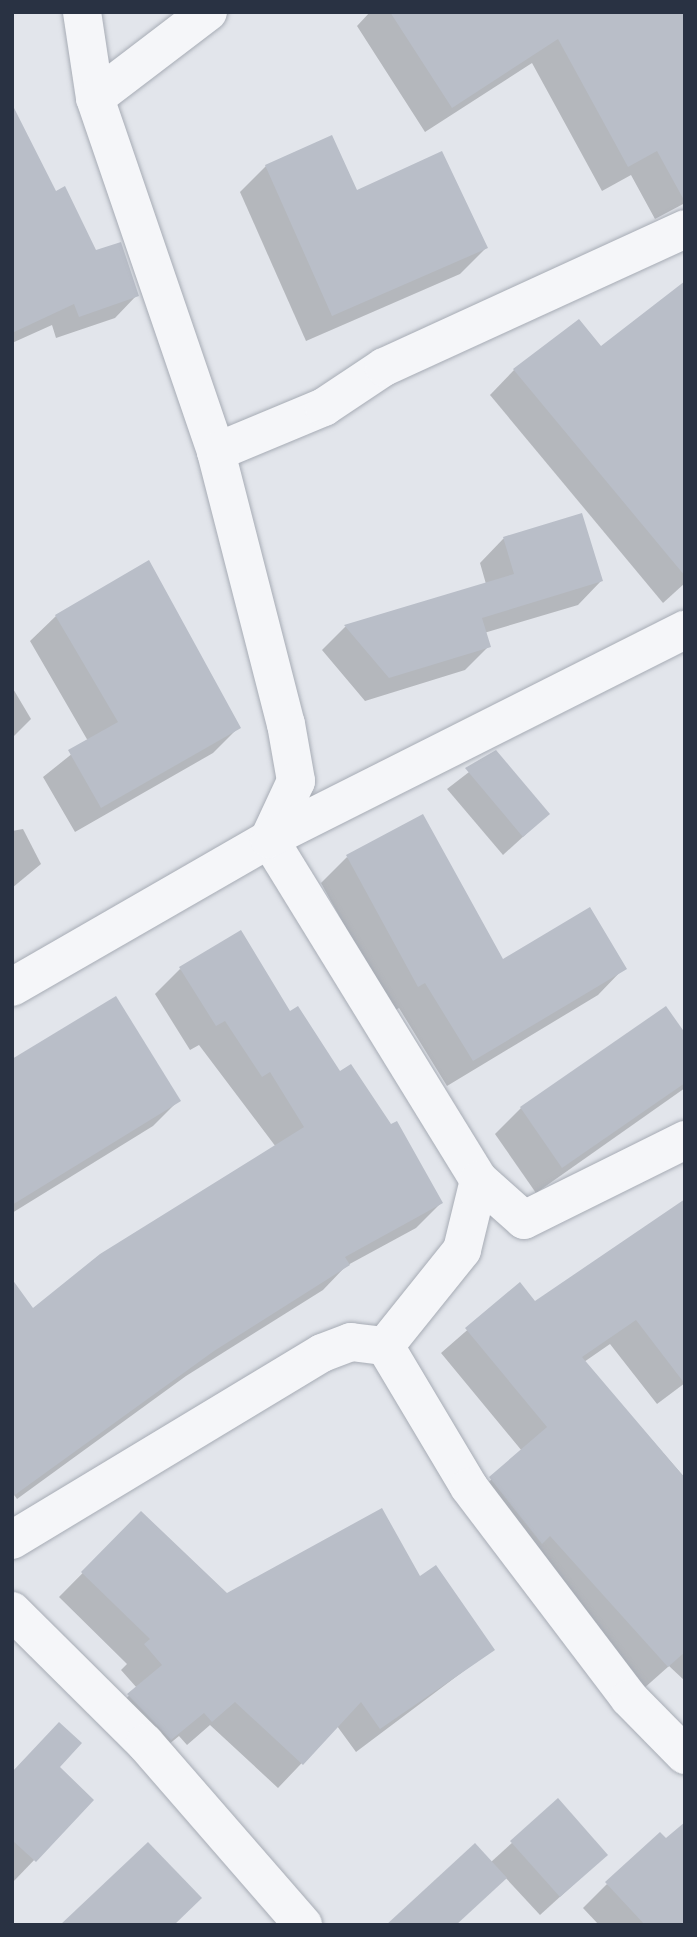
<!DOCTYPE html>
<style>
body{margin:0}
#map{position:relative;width:697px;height:1937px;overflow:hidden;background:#e2e5eb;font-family:"Noto Sans",sans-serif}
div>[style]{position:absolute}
.shadow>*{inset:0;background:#0003}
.building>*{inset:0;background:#b9bec8}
.roads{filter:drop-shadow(0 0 2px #a7acb5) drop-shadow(0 0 2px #a7acb5)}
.minor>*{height:38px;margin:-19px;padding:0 19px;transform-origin:19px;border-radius:19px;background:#f5f6f9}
span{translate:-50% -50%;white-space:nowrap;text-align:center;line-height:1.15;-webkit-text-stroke:7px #f2f4f8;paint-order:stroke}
.frame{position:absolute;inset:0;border:14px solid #293243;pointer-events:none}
</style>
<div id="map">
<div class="shadow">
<i style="clip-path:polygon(370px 12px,666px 12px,685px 20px,685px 203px,655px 219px,631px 175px,602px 191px,532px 63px,425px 132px,357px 26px)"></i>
<i style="clip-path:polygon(12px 108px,55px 193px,95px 252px,137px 295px,115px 318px,56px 338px,52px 325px,12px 343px)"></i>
<i style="clip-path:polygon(266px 166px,356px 193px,486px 248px,460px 274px,306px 341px,240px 192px)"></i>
<i style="clip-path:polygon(600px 349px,685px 433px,685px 583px,663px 603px,490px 395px,514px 370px)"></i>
<i style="clip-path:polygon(581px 515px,601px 581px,578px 605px,484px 633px,489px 646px,465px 670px,365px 701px,322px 650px,345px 627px,486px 584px,480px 563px,503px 539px)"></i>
<i style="clip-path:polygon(56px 616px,239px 727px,213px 753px,75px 832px,43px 777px,88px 741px,30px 641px)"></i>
<i style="clip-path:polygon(12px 687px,31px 719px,12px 738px)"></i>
<i style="clip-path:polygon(495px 752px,548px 814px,503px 855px,447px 789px)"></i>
<i style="clip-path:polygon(23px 829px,41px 864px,12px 888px,12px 831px)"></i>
<i style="clip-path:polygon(347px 857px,503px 962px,624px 968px,598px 995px,447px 1086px,399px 1008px,392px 1012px,321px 883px)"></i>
<i style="clip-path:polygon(180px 969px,290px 1013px,441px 1203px,416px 1228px,346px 1266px,323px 1290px,186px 1376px,17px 1499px,12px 1492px,32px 1310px,276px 1147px,199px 1045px,190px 1050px,155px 994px)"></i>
<i style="clip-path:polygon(685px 1036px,685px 1088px,536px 1193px,495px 1134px,521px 1108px)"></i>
<i style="clip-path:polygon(12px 1061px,178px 1101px,153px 1126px,12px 1213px)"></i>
<i style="clip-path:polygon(678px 1206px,685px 1383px,657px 1404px,610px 1344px,584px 1362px,685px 1478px,685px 1681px,669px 1666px,642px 1690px,466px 1503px,522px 1451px,441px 1353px,519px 1285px,535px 1303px)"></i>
<i style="clip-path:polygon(141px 1514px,226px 1595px,420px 1579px,493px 1649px,356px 1752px,337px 1726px,278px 1788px,210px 1725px,187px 1745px,179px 1736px,146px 1763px,104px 1720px,137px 1688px,121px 1670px,127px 1664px,59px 1597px)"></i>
<i style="clip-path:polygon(57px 1767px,92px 1800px,12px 1883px,12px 1772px)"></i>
<i style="clip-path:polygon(558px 1801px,606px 1855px,540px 1915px,491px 1862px)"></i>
<i style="clip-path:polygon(607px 1884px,685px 1925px,599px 1925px,583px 1908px)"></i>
</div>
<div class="building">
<i style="clip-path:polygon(390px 12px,685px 12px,685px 202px,657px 151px,628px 167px,558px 39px,452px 108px)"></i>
<i style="clip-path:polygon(12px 104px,56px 191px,65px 186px,96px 250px,121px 242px,139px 296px,79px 317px,74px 304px,12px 333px)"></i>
<i style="clip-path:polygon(332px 135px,357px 190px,442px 151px,488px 248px,332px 316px,265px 165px)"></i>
<i style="clip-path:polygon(685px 281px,685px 576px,513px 369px,579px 319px,601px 346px)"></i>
<i style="clip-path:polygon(582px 513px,603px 581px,482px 618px,491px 647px,389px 678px,344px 625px,514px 574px,503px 537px)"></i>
<i style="clip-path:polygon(149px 560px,241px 728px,101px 808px,68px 750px,118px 722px,55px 615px)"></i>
<i style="clip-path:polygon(496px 750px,550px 814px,523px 837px,465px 768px)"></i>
<i style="clip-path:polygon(423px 814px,503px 959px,590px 907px,627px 969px,473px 1061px,425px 983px,418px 987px,346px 855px)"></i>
<i style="clip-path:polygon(241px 930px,290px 1011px,298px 1006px,340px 1071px,351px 1064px,391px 1124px,397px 1121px,443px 1203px,345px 1257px,350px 1265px,214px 1351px,12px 1497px,12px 1279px,33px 1308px,100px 1254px,304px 1127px,270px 1072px,262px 1077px,225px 1021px,216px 1026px,179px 967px)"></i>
<i style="clip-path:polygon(116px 996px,181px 1101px,12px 1205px,12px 1059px)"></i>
<i style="clip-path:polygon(666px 1006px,685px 1033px,685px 1083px,562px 1168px,520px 1107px)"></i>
<i style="clip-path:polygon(685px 1199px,685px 1384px,636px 1320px,582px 1357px,685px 1478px,685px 1652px,668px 1667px,550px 1536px,542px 1544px,489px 1477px,547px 1427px,465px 1328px,520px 1282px,535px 1301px)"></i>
<i style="clip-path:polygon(382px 1508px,420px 1576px,436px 1565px,495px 1650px,380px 1729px,361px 1702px,303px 1765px,235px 1702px,212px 1722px,204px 1713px,171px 1740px,127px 1694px,162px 1665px,144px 1644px,150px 1639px,81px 1572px,141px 1511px,227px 1593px)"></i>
<i style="clip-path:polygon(59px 1722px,82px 1743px,60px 1767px,94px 1800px,36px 1862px,12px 1840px,12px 1772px)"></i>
<i style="clip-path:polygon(558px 1798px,608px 1855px,560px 1897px,510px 1841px)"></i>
<i style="clip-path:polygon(685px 1822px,685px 1925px,645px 1925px,605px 1882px,660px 1832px,666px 1838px)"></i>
<i style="clip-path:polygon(148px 1842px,202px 1898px,174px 1925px,60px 1925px)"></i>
<i style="clip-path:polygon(475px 1843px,507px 1878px,456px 1925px,386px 1925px)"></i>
</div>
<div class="roads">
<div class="minor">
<i style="left:82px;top:12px;width:87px;rotate:81.4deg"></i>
<i style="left:95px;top:98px;width:374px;rotate:71.1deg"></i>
<i style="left:216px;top:452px;width:281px;rotate:75.6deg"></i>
<i style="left:286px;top:724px;width:58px;rotate:80deg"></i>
<i style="left:296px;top:781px;width:64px;rotate:115deg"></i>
<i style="left:269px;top:839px;width:400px;rotate:58.4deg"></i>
<i style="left:479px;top:1180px;width:60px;rotate:41.6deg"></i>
<i style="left:524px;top:1220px;width:180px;rotate:-26.4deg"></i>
<i style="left:95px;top:98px;width:142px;rotate:-37.3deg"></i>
<i style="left:216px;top:452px;width:117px;rotate:-22.6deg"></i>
<i style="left:324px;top:407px;width:72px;rotate:-33.7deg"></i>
<i style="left:384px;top:367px;width:331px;rotate:-24.6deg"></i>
<i style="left:12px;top:987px;width:297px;rotate:-29.9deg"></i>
<i style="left:269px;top:839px;width:466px;rotate:-26.7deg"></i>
<i style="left:479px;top:1180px;width:72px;rotate:103.7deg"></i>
<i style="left:462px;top:1250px;width:123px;rotate:128.7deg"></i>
<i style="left:385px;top:1346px;width:164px;rotate:59.2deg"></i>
<i style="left:469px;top:1487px;width:265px;rotate:52.8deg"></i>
<i style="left:629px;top:1698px;width:80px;rotate:45.5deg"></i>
<i style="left:12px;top:1540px;width:362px;rotate:-31.1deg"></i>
<i style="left:322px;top:1353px;width:31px;rotate:-21deg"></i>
<i style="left:351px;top:1342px;width:34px;rotate:7deg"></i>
<i style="left:12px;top:1611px;width:187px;rotate:44.8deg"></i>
<i style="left:145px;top:1743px;width:241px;rotate:49deg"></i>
</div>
</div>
<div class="frame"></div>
</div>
